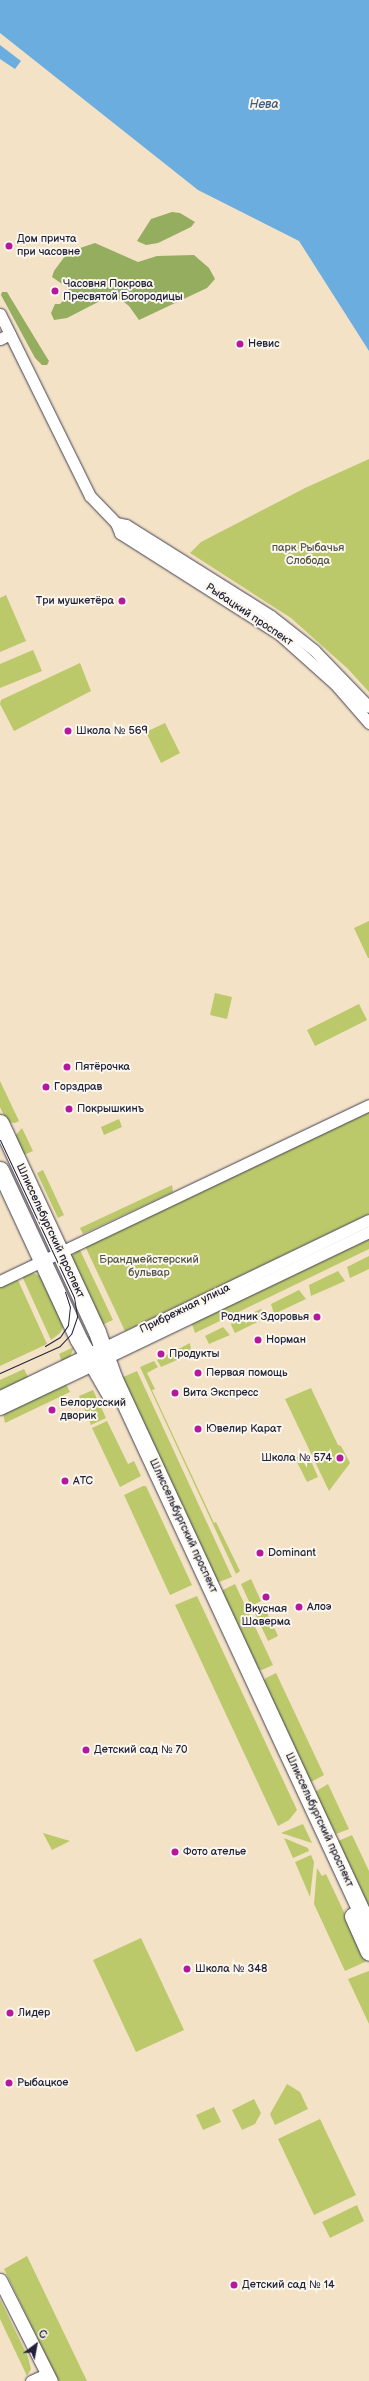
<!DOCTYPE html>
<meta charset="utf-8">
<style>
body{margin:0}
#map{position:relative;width:369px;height:2381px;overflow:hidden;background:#f3e2c6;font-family:"Balsamiq Sans",sans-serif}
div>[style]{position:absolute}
.green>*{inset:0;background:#bbc96b}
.forest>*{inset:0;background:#94ad5f}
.water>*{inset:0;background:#6cade0}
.roads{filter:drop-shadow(0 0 1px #413f50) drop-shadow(0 0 1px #413f50)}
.minor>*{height:11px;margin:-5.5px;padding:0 5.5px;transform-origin:5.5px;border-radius:5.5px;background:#fff}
.tertiary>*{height:13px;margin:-6.5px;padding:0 6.5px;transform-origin:6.5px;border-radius:6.5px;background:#fff}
.primary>*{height:17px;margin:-8.5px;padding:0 8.5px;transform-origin:8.5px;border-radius:8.5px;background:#fff}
.tram>*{height:1px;margin:-0.5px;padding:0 0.5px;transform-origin:0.5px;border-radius:0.5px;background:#22223b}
.dots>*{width:11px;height:11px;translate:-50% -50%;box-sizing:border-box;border:2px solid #fbf7ec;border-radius:50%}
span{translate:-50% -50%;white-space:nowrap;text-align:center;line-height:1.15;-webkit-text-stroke:4px #fbf7ec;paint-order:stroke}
.poi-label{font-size:11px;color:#22223b}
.left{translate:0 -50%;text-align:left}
.right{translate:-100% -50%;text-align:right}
.park-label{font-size:11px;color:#505449}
.street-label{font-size:11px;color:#22223b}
.water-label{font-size:12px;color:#405a7d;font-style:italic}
.north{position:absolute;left:16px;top:2325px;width:40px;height:40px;-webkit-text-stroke:3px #fbf7ec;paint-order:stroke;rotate:32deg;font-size:11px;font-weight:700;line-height:16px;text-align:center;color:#22223b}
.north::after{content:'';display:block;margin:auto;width:14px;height:18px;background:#22223b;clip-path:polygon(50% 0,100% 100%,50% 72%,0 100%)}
</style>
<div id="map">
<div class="green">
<i style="clip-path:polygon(369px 459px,369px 692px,348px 669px,291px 618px,190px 553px,201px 542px,305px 488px)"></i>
<i style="clip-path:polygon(6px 595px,26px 641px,0 652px,0 598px)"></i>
<i style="clip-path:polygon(33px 650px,42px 671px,0 688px,0 664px)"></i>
<i style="clip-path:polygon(80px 663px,91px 691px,14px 731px,0 704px,1px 700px)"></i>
<i style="clip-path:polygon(165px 723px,180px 753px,161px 763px,146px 732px)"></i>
<i style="clip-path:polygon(369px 921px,369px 958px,368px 958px,354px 928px)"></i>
<i style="clip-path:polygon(215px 993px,232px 997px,227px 1019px,210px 1015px)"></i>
<i style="clip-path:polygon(359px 1004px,367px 1020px,315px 1046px,307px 1030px)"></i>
<i style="clip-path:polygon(0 1081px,19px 1121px,15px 1123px,7px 1122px,0 1107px)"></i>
<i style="clip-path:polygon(369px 1110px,369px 1214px,125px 1331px,85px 1246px)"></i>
<i style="clip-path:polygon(119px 1119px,122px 1127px,104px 1135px,101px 1127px)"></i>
<i style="clip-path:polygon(22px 1128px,33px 1151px,26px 1154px,22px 1154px,14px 1137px)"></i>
<i style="clip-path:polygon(43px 1170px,64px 1215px,58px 1218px,37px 1173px)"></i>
<i style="clip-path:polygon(172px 1185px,173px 1192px,83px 1234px,80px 1228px)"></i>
<i style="clip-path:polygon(369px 1239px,369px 1249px,195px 1333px,192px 1324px)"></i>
<i style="clip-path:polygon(79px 1248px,113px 1320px,102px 1325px,72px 1262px,72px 1256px)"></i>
<i style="clip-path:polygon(369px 1256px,369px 1269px,350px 1278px,347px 1267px)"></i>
<i style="clip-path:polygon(338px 1271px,345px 1281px,311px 1296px,309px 1285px)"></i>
<i style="clip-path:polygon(33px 1273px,43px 1277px,65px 1324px,60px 1333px,51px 1340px,22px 1276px)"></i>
<i style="clip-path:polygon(17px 1278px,47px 1344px,0 1366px,0 1286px)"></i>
<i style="clip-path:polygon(299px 1290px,306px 1299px,274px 1314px,271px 1304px)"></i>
<i style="clip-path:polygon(261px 1309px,268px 1317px,235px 1333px,231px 1325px,232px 1322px)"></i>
<i style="clip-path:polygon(223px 1327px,230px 1335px,209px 1344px,205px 1336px)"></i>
<i style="clip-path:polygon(190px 1343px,191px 1350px,186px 1356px,161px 1367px,157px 1360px)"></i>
<i style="clip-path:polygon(74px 1347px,70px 1357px,62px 1362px,59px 1354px)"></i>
<i style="clip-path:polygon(154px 1361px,158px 1367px,147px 1373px,155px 1389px,152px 1390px,214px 1523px,216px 1522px,240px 1571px,236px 1574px,140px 1367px)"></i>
<i style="clip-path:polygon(24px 1369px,28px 1377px,0 1390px,0 1380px)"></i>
<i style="clip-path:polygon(137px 1371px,232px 1577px,219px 1582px,215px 1582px,121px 1378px)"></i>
<i style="clip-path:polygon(66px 1384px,70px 1392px,5px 1423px,3px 1413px)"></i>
<i style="clip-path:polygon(311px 1388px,338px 1445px,341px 1446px,350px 1463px,329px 1491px,285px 1399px)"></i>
<i style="clip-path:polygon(93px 1390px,106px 1418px,91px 1425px,79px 1396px)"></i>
<i style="clip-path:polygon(107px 1421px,128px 1464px,134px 1461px,141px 1476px,120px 1487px,92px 1428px)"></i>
<i style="clip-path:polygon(307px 1452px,318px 1477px,307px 1482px,295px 1458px)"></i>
<i style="clip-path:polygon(143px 1486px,146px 1486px,192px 1585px,170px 1595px,124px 1495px)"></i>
<i style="clip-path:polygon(251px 1579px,261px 1601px,251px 1606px,241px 1584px)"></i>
<i style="clip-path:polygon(235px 1584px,273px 1665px,262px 1670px,256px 1669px,220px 1594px,223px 1590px)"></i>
<i style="clip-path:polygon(197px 1596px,297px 1810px,289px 1820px,278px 1826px,175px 1605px)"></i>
<i style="clip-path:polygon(263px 1604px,278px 1636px,268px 1641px,253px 1609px)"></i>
<i style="clip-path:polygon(276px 1673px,324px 1775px,311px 1782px,308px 1782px,262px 1683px,266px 1678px)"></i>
<i style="clip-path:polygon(328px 1784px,349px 1829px,336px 1834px,329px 1820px,326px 1821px,313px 1793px)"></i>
<i style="clip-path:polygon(303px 1824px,312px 1843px,281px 1833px)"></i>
<i style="clip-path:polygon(43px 1833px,70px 1841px,52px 1850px)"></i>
<i style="clip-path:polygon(352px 1835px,369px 1871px,369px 1914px,336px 1842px)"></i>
<i style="clip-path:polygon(284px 1838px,308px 1848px,309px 1851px,293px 1858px)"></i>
<i style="clip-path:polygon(311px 1855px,314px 1862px,310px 1897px,295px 1862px)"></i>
<i style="clip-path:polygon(317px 1868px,322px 1876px,326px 1874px,367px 1961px,345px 1971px,314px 1904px)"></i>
<i style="clip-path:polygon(141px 1938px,184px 2030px,136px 2052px,93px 1960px)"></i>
<i style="clip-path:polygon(369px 1971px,369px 2024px,348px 1979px)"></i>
<i style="clip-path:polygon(287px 2084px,300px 2092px,308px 2109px,275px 2125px,270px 2114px)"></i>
<i style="clip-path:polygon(254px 2099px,261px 2113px,255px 2124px,242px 2130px,232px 2110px)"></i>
<i style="clip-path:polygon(214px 2107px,221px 2122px,203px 2130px,196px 2115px)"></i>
<i style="clip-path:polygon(320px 2119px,356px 2195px,314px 2215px,278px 2139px)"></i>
<i style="clip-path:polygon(357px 2205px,364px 2221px,330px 2238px,322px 2222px)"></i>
<i style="clip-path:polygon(27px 2256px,87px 2381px,58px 2381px,4px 2269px)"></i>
<i style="clip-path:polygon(0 2299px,28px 2357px,31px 2369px,27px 2376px,0 2319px)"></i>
</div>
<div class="forest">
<i style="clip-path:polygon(172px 212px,180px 213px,195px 222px,191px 227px,158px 243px,146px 245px,137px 241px,151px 219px)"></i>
<i style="clip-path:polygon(95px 243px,138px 262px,157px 256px,194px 255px,209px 268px,215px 279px,207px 288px,139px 320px,129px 306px,120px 299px,102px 300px,67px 318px,54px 320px,51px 313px,55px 304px,60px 304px,70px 293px,68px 288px,52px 277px,54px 271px,68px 252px)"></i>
<i style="clip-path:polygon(2px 292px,7px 292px,44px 353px,49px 361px,47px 365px,42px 365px,35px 358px,1px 295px)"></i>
</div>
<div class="water">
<i style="clip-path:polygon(0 0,369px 0,369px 351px,299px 241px,198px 190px,0 33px)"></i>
<i style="clip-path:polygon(0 45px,21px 61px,15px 69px,0 59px)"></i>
</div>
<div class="roads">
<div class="minor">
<i style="left:0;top:314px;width:203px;rotate:63.7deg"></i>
<i style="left:90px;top:496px;width:37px;rotate:46deg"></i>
<i style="left:116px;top:523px;width:11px;rotate:68deg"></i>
<i style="left:120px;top:533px;width:188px;rotate:32.4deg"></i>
<i style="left:279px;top:634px;width:75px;rotate:41.8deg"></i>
<i style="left:335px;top:684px;width:52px;rotate:48.9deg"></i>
<i style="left:0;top:339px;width:11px;rotate:-27deg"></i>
<i style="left:116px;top:523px;width:10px;rotate:11deg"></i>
<i style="left:126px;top:525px;width:171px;rotate:32.1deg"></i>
<i style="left:271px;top:616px;width:55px;rotate:38.3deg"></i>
<i style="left:314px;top:650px;width:79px;rotate:46deg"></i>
<i style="left:0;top:1281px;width:409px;rotate:-25.5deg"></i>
<i style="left:103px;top:1348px;width:295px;rotate:-25.7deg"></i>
<i style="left:106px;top:1358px;width:292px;rotate:-25.6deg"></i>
<i style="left:31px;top:2381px;width:17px;rotate:-24deg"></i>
</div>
<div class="tertiary">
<i style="left:0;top:1397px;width:106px;rotate:-25.6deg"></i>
<i style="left:0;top:1408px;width:112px;rotate:-25.4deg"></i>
<i style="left:0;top:2280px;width:113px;rotate:63.2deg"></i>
</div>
<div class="primary">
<i style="left:0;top:1123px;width:230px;rotate:65.1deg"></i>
<i style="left:97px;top:1332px;width:48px;rotate:70.4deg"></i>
<i style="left:113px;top:1377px;width:608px;rotate:65.08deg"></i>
<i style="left:0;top:1170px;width:187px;rotate:65.1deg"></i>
<i style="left:79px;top:1340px;width:62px;rotate:60.1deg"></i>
<i style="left:353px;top:1916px;width:39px;rotate:66deg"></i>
</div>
</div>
<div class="tram">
<i style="left:0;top:1140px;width:174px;rotate:64.8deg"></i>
<i style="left:74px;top:1297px;width:20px;rotate:81deg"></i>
<i style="left:77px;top:1317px;width:18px;rotate:109deg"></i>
<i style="left:71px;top:1334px;width:16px;rotate:133deg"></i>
<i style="left:60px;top:1346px;width:66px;rotate:155.8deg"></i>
<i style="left:45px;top:1346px;width:17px;rotate:-31deg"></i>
<i style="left:60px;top:1337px;width:14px;rotate:-56deg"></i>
<i style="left:68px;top:1325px;width:18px;rotate:-84deg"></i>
<i style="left:70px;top:1307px;width:16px;rotate:-108deg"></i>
</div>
<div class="dots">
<i style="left:9px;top:246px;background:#b5179e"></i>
<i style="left:55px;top:291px;background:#b5179e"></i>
<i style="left:240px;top:344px;background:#b5179e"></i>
<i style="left:122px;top:601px;background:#b5179e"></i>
<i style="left:68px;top:731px;background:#b5179e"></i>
<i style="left:67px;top:1067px;background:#b5179e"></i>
<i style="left:46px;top:1087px;background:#b5179e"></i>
<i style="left:69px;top:1109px;background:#b5179e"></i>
<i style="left:317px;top:1317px;background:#b5179e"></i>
<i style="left:258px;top:1340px;background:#b5179e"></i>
<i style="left:161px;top:1354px;background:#b5179e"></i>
<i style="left:198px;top:1373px;background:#b5179e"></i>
<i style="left:175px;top:1393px;background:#b5179e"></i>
<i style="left:52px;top:1410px;background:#b5179e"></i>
<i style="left:198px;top:1429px;background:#b5179e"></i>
<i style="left:340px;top:1458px;background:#b5179e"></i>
<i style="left:65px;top:1481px;background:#b5179e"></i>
<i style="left:260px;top:1553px;background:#b5179e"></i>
<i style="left:266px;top:1597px;background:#b5179e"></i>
<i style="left:299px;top:1607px;background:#b5179e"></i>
<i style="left:86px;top:1750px;background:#b5179e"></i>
<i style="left:175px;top:1852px;background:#b5179e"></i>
<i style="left:187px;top:1969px;background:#b5179e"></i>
<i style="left:10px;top:2013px;background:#b5179e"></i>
<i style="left:9px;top:2083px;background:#b5179e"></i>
<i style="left:234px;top:2285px;background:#b5179e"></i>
</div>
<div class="poi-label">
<span class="left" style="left:17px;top:246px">Дом причта<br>при часовне</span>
<span class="left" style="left:63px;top:291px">Часовня Покрова<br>Пресвятой Богородицы</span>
<span class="left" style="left:248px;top:344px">Невис</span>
<span class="right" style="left:114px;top:601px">Три мушкетёра</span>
<span class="left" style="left:76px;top:731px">Школа № 569</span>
<span class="left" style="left:75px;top:1067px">Пятёрочка</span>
<span class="left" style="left:54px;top:1087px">Горздрав</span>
<span class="left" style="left:77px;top:1109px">Покрышкинъ</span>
<span class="right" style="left:309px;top:1317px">Родник Здоровья</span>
<span class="left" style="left:266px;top:1340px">Норман</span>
<span class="left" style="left:169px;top:1354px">Продукты</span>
<span class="left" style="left:206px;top:1373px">Первая помощь</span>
<span class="left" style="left:183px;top:1393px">Вита Экспресс</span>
<span class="left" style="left:60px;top:1410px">Белорусский<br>дворик</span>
<span class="left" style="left:206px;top:1429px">Ювелир Карат</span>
<span class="right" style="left:332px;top:1458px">Школа № 574</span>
<span class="left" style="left:73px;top:1481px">АТС</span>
<span class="left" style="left:268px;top:1553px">Dominant</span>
<span class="left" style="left:307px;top:1607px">Алоэ</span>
<span style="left:266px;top:1616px">Вкусная<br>Шаверма</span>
<span class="left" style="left:94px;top:1750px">Детский сад № 70</span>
<span class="left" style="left:183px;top:1852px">Фото ателье</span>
<span class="left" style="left:195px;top:1969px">Школа № 348</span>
<span class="left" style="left:18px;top:2013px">Лидер</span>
<span class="left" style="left:17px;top:2083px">Рыбацкое</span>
<span class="left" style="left:242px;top:2285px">Детский сад № 14</span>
</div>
<div class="park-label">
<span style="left:308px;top:555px">парк Рыбачья<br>Слобода</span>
<span style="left:149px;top:1267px">Брандмейстерский<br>бульвар</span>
</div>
<div class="street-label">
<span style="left:249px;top:615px;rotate:34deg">Рыбацкий проспект</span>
<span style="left:50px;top:1231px;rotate:65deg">Шлиссельбургский проспект</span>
<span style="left:185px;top:1309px;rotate:-26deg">Прибрежная улица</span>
<span style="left:183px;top:1526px;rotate:65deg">Шлиссельбургский проспект</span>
<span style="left:319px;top:1820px;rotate:65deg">Шлиссельбургский проспект</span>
</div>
<div class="water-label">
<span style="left:264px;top:105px">Нева</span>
</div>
<div class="north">С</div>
</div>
